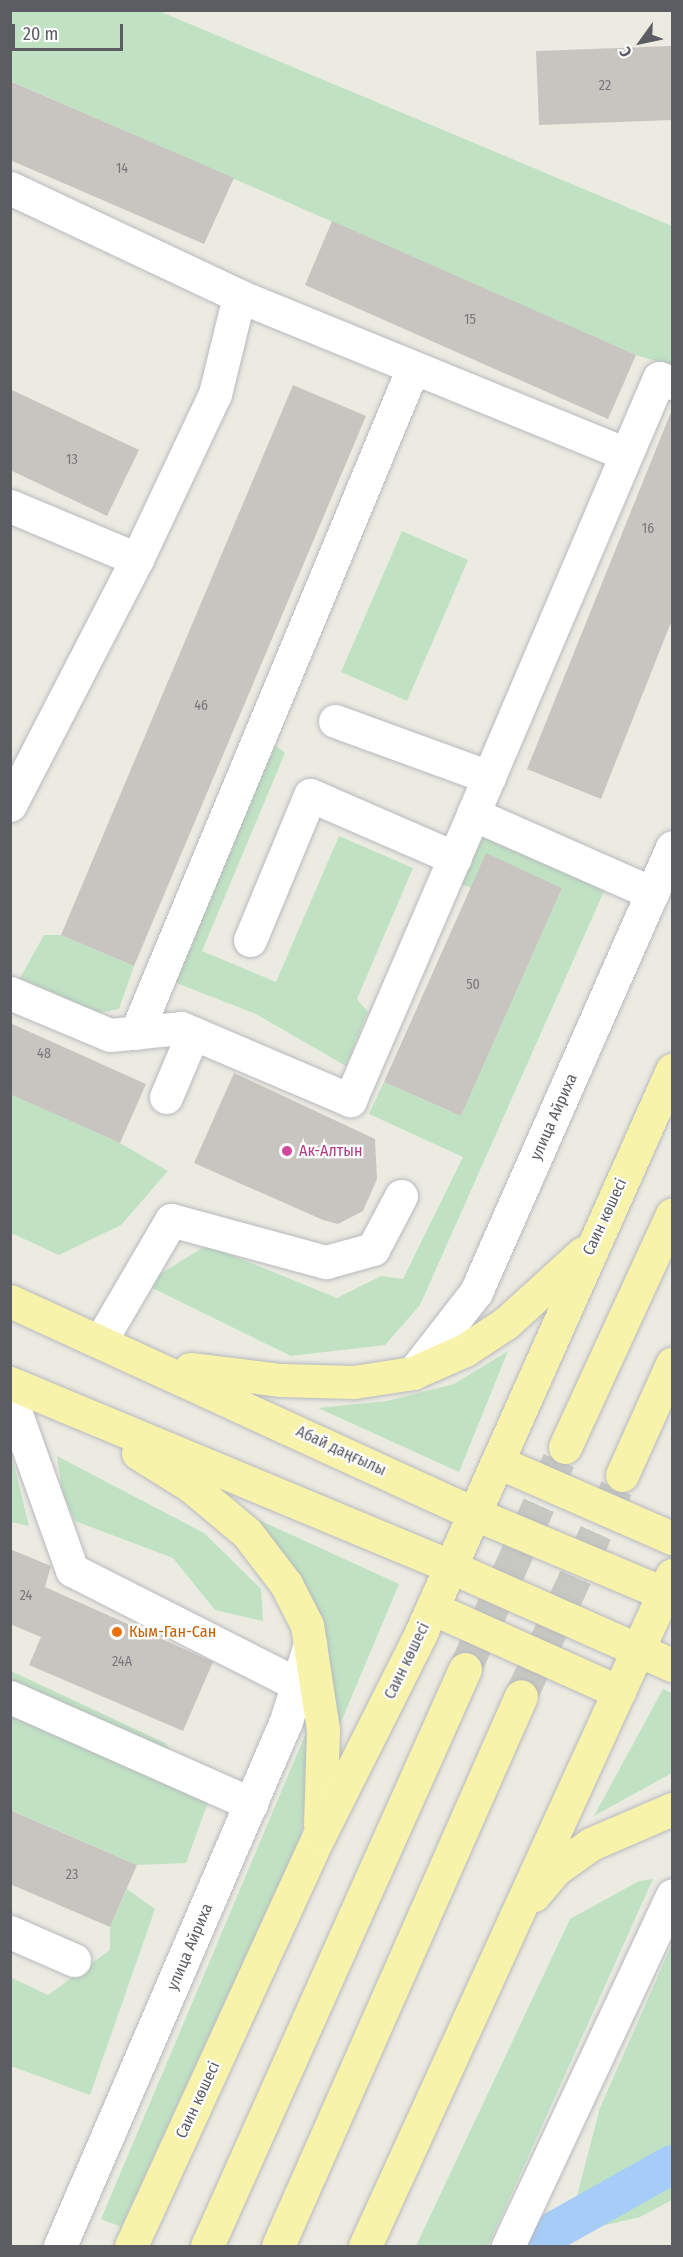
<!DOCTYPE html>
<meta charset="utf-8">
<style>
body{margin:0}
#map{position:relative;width:683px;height:2257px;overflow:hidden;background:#ecebe2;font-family:"Fira Sans Condensed",sans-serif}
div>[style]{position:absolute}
.green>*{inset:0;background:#c0e2c3}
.canal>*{height:39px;margin:-19.5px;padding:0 19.5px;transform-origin:19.5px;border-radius:19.5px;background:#a6cdf8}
.building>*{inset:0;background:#c8c5c0}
.major-tunnel>*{height:33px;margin-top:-16.5px;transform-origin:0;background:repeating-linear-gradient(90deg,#c8c8c2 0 33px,transparent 0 49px)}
.roads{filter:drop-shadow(0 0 2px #b8b9be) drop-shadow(0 0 2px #b8b9be)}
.minor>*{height:33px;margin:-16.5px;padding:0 16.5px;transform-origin:16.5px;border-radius:16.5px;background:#fff}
.major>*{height:33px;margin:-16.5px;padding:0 16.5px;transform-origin:16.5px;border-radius:16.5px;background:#f8f3ab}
.dots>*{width:16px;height:16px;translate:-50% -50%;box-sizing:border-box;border:3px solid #fff;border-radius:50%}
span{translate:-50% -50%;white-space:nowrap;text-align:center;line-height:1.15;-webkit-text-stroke:4.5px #fff;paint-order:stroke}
.number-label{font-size:14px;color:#76777a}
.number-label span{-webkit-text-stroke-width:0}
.street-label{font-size:16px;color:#5b5d62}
.hotel-label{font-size:16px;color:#b23c85}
.left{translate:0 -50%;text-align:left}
.food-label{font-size:16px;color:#c56008}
.frame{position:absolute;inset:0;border:12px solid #5b5d62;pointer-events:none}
.north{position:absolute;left:611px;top:12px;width:60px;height:60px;-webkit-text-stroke:4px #fff;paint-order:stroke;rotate:237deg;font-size:16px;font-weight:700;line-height:24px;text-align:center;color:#5b5d62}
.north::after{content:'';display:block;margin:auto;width:21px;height:27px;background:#5b5d62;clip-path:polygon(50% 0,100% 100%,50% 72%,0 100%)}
.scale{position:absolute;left:12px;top:24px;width:111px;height:27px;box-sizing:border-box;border:3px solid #5b5d62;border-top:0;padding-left:8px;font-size:18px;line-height:21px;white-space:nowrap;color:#5b5d62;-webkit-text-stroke:4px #fff;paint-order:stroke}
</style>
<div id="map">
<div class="green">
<i style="clip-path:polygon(11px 11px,159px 11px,672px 226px,672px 366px,636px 355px,11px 81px)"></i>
<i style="clip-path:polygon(402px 531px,468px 560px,407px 701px,341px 672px)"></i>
<i style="clip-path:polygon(265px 737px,285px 753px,202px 951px,276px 982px,339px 836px,413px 868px,357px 999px,368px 1012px,346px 1066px,256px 1014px,166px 979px)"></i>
<i style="clip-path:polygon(481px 833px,605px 889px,420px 1305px,385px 1345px,291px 1356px,144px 1284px,207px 1245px,337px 1298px,381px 1276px,403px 1279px,463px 1157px,369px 1114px,384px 1082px,461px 1116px,562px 888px,486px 854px,471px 888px,458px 883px)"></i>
<i style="clip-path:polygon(44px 935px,61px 935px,134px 966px,119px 1009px,98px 1013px,20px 978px)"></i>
<i style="clip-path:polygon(11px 1094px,120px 1143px,168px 1171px,121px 1225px,59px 1255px,11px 1233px)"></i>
<i style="clip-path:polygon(508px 1351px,459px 1472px,318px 1408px,387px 1401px,454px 1384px)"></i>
<i style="clip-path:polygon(10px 1453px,11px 1453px,29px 1526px,11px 1522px)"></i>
<i style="clip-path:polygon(57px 1456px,204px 1533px,261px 1589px,263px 1621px,215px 1610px,173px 1558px,75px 1521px,62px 1492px)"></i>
<i style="clip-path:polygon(246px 1514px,399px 1584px,336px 1734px,326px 1641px,312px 1607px)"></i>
<i style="clip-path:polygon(11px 1671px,165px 1743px,208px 1802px,186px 1863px,137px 1865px,11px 1810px)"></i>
<i style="clip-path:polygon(663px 1689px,672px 1693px,672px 1773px,594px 1816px)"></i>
<i style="clip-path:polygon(306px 1733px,307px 1791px,301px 1835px,121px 2227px,101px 2219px)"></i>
<i style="clip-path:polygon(653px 1879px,488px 2246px,416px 2246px,570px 1919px,639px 1881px)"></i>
<i style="clip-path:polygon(127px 1889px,155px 1909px,90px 2095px,11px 2066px,10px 1977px,48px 1995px,110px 1950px,110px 1927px)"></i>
<i style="clip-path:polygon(672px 1944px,672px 2200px,640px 2217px,567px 2234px,600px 2108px)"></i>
</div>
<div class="canal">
<i style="left:540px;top:2238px;width:151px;rotate:-29.3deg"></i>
</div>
<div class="building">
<i style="clip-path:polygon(672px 46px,672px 120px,539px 125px,536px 51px)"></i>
<i style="clip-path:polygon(10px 81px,234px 178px,204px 244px,10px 160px)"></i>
<i style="clip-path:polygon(332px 221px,636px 355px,608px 419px,305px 285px)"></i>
<i style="clip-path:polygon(293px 385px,366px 416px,134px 966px,61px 935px)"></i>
<i style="clip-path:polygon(10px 389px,139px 450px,107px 516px,10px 470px)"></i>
<i style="clip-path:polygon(671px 412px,672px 620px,601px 799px,527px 769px)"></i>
<i style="clip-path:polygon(486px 853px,562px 888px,461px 1116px,384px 1082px)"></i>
<i style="clip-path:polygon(10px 1023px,146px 1084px,120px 1143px,10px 1094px)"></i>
<i style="clip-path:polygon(234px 1073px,375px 1139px,377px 1179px,363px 1211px,338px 1224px,323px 1220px,194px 1163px)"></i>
<i style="clip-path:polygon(10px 1549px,51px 1566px,45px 1587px,213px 1662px,183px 1731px,29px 1665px,41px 1637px,10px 1624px)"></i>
<i style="clip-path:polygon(10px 1810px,137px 1865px,110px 1927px,10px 1884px)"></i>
</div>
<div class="major-tunnel">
<i style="left:465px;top:1669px;width:243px;rotate:-65.8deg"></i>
<i style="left:521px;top:1696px;width:243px;rotate:-65.4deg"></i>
</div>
<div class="roads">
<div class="minor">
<i style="left:10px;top:188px;width:253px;rotate:25.2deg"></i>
<i style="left:239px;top:296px;width:418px;rotate:22.2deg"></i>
<i style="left:10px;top:506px;width:138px;rotate:22.7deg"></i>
<i style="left:335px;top:721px;width:164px;rotate:20deg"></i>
<i style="left:10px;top:805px;width:277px;rotate:-62.7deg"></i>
<i style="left:137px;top:559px;width:183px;rotate:-64.7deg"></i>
<i style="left:215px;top:394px;width:101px;rotate:-76.2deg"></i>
<i style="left:473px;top:814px;width:474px;rotate:-66.9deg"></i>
<i style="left:659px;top:378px;width:14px;rotate:21deg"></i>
<i style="left:250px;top:940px;width:157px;rotate:-67.5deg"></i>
<i style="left:310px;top:795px;width:158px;rotate:23.5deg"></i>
<i style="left:10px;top:993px;width:108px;rotate:22.8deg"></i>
<i style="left:110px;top:1035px;width:71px;rotate:-5.6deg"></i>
<i style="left:181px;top:1028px;width:184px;rotate:23.1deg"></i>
<i style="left:350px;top:1100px;width:311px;rotate:-66.7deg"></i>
<i style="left:473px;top:814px;width:196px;rotate:23.8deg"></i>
<i style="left:136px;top:1033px;width:720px;rotate:-67.39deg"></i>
<i style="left:166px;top:1097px;width:69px;rotate:-67.1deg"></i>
<i style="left:101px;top:1340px;width:139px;rotate:-59.7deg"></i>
<i style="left:171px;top:1220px;width:161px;rotate:15.2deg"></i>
<i style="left:326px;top:1262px;width:49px;rotate:-15.5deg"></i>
<i style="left:373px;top:1249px;width:60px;rotate:-62.2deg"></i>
<i style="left:413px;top:1373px;width:103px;rotate:-52.1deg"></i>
<i style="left:476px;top:1292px;width:486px;rotate:-66.2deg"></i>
<i style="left:10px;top:1397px;width:184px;rotate:70.3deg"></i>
<i style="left:72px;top:1570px;width:252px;rotate:26.9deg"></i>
<i style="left:10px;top:1697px;width:264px;rotate:23.9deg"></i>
<i style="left:10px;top:1932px;width:70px;rotate:23.6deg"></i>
<i style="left:60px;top:2246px;width:572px;rotate:-66.71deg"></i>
<i style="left:286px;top:1721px;width:81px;rotate:-72.7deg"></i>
<i style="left:508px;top:2246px;width:387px;rotate:-64.9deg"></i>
</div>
<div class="major">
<i style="left:10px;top:1301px;width:511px;rotate:24.61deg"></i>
<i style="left:475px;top:1514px;width:214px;rotate:22.8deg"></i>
<i style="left:190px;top:1369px;width:92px;rotate:6.9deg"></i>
<i style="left:281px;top:1380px;width:73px;rotate:1.6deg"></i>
<i style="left:354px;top:1382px;width:60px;rotate:-8.7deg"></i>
<i style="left:413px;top:1373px;width:57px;rotate:-23.9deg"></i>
<i style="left:465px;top:1350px;width:49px;rotate:-33.4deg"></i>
<i style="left:506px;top:1323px;width:104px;rotate:-42.3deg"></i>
<i style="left:10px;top:1383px;width:478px;rotate:22.6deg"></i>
<i style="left:451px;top:1567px;width:242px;rotate:23.9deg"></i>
<i style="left:565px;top:1447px;width:256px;rotate:-65.3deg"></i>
<i style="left:138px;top:1453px;width:62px;rotate:31.9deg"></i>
<i style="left:191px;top:1486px;width:73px;rotate:40deg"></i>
<i style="left:247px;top:1533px;width:64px;rotate:52.6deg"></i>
<i style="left:286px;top:1584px;width:46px;rotate:62.9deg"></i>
<i style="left:307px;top:1625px;width:106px;rotate:81.3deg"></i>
<i style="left:323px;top:1730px;width:94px;rotate:91.8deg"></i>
<i style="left:498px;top:1462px;width:190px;rotate:23.6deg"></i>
<i style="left:622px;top:1475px;width:122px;rotate:-65.8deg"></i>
<i style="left:432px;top:1608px;width:205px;rotate:24.2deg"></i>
<i style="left:534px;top:1895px;width:34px;rotate:-50deg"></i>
<i style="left:556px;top:1869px;width:43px;rotate:-35.5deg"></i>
<i style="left:591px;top:1844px;width:88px;rotate:-23.4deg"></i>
<i style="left:131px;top:2246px;width:451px;rotate:-65.4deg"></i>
<i style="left:319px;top:1836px;width:225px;rotate:-63.3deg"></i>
<i style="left:420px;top:1635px;width:619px;rotate:-65.96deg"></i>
<i style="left:207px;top:2246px;width:632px;rotate:-65.91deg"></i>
<i style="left:278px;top:2246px;width:601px;rotate:-66.16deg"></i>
<i style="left:365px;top:2246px;width:738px;rotate:-65.41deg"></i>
</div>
</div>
<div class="dots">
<i style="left:287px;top:1151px;background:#d1479c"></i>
<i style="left:117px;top:1632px;background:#e8710a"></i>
</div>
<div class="number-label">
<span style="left:605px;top:86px">22</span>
<span style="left:122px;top:169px">14</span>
<span style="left:470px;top:320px">15</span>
<span style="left:72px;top:460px">13</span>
<span style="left:648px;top:529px">16</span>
<span style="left:201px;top:706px">46</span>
<span style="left:473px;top:985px">50</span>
<span style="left:44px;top:1054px">48</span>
<span style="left:26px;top:1596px">24</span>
<span style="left:122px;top:1662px">24А</span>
<span style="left:72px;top:1875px">23</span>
</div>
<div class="street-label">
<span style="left:554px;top:1117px;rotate:-66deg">улица Айриха</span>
<span style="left:605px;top:1217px;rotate:-65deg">Саин көшесі</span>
<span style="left:341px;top:1451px;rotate:25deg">Абай даңғылы</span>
<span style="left:407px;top:1661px;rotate:-64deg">Саин көшесі</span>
<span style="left:190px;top:1947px;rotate:-67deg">улица Айриха</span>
<span style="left:198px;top:2100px;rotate:-65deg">Саин көшесі</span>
</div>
<div class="hotel-label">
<span class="left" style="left:299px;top:1151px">Ак-Алтын</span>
</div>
<div class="food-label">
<span class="left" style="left:129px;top:1632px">Кым-Ган-Сан</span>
</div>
<div class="frame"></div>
<div class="north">С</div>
<div class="scale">20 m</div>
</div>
